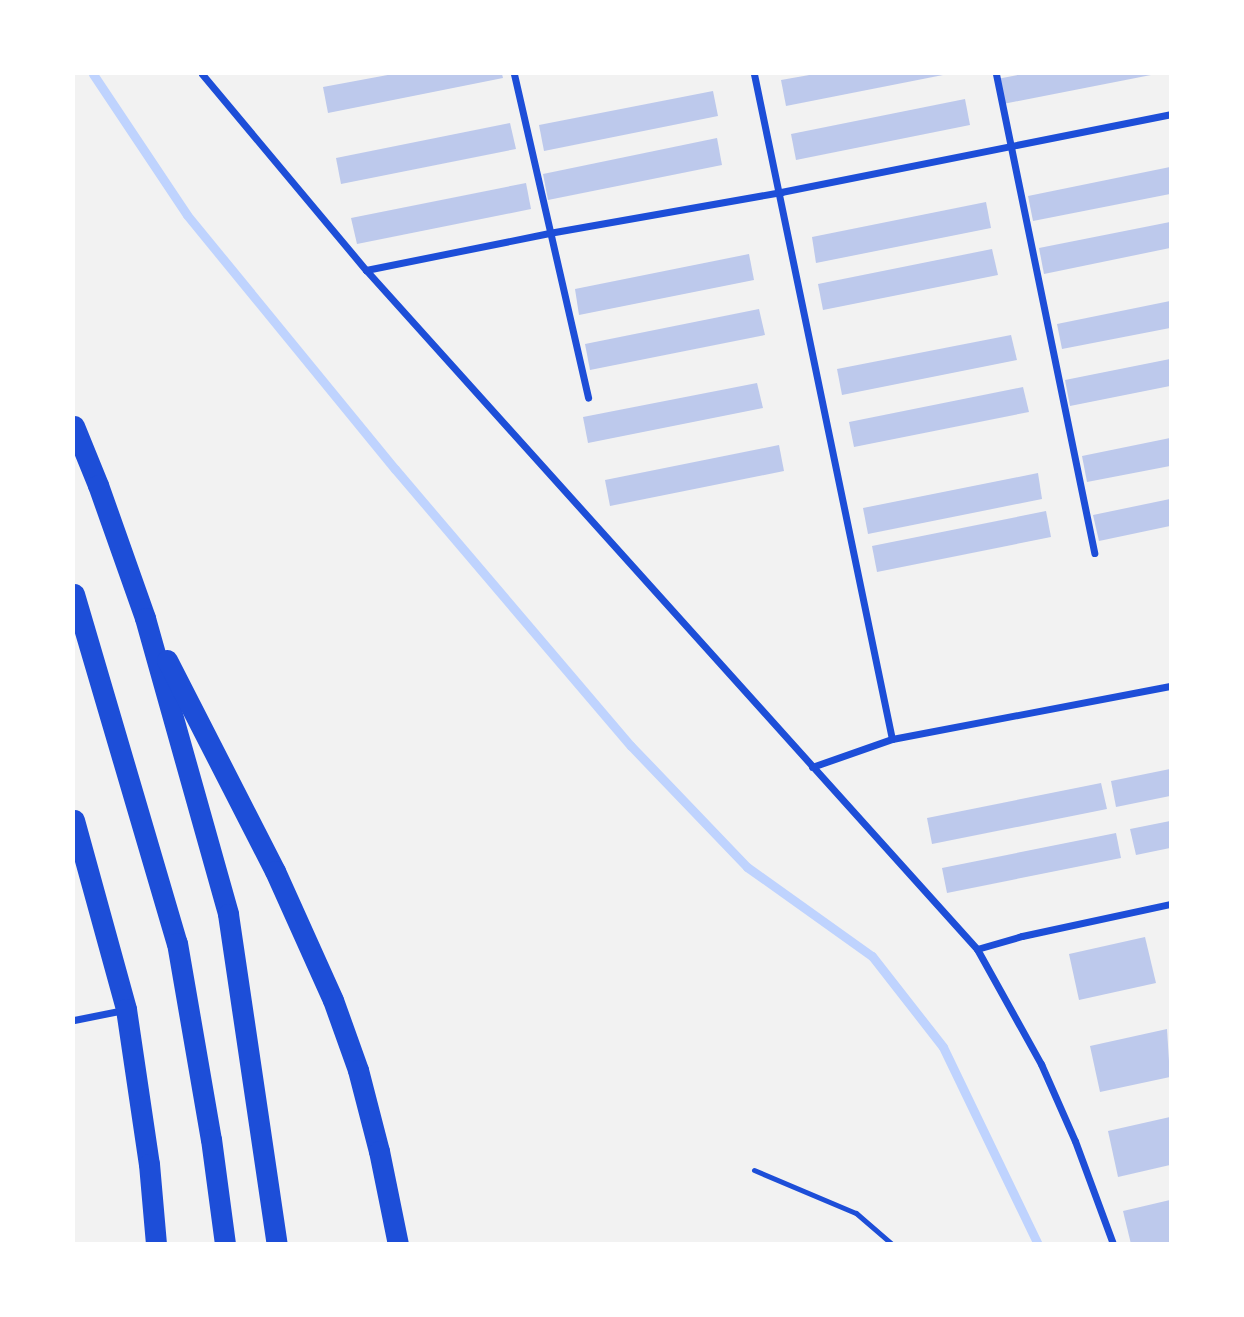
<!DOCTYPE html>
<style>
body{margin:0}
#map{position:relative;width:1244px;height:1317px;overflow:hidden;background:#f2f2f2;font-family:"IBM Plex Serif",serif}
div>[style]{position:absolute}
.stream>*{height:9px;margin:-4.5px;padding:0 4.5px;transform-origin:4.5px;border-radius:4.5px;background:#bfd3fe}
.building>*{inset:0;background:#bdc9ec}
.service>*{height:5px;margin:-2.5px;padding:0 2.5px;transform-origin:2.5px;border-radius:2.5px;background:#1d4ed8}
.minor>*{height:7px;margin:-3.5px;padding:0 3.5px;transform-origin:3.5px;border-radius:3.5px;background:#1d4ed8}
.motorway>*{height:21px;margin:-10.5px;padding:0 10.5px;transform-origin:10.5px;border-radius:10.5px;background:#1d4ed8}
span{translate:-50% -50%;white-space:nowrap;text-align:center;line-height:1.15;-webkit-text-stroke:7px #fff;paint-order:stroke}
.frame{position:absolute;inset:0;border:75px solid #fff;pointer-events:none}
</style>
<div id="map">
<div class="stream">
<i style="left:93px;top:74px;width:169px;rotate:56.3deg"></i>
<i style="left:187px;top:215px;width:328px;rotate:50.7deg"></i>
<i style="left:395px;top:469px;width:364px;rotate:49.6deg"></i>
<i style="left:631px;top:746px;width:168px;rotate:46.2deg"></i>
<i style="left:747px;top:867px;width:153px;rotate:35.5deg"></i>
<i style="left:872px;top:956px;width:115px;rotate:52deg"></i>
<i style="left:943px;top:1047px;width:219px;rotate:64.3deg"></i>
</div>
<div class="building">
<i style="clip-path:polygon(393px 74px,502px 74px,503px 78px,328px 113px,323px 87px)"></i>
<i style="clip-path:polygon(815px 74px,943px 74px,943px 75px,786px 106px,781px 80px)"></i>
<i style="clip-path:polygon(1023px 74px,1151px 74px,1151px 75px,1003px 104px,997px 79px)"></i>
<i style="clip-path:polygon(713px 91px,718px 116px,544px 151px,539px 125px)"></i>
<i style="clip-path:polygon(965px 99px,970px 125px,796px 160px,791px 134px)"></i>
<i style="clip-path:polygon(510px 123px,516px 149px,341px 184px,336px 158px)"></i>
<i style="clip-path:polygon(717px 138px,722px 165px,548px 200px,543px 174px)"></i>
<i style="clip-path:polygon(1170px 167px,1170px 194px,1033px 221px,1028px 196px)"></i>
<i style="clip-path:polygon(526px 183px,531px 209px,357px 244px,351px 218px)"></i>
<i style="clip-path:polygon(986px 202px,991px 228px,816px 263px,812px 237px)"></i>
<i style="clip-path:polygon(1170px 222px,1170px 248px,1044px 274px,1039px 248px)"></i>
<i style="clip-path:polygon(992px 249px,998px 275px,823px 310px,818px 284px)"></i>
<i style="clip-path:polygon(749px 254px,754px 280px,579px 315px,575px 289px)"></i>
<i style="clip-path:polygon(1170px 301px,1170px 328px,1062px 349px,1057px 324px)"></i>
<i style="clip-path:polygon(759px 309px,765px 335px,590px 370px,585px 344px)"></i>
<i style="clip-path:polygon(1011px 335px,1017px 360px,842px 395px,837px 369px)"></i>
<i style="clip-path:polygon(1170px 359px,1170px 386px,1070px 406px,1065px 380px)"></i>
<i style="clip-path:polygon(757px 383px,763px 408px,588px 443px,583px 417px)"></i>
<i style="clip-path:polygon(1023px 387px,1029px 412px,854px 447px,849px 422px)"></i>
<i style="clip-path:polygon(1170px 438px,1170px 466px,1087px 482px,1082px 456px)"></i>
<i style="clip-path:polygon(779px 445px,784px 471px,610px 506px,605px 480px)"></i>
<i style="clip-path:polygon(1038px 473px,1042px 499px,868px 534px,863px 508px)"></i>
<i style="clip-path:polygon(1170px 499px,1170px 526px,1099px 541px,1093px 515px)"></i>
<i style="clip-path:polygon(1046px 511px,1051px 537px,877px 572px,872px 546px)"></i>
<i style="clip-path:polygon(1170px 769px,1170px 796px,1116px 807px,1111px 781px)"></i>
<i style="clip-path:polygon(1101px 783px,1107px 809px,932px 844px,927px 818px)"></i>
<i style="clip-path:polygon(1170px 821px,1170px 848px,1136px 855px,1130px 829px)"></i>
<i style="clip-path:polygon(1116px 833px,1121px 858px,947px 893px,942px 868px)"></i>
<i style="clip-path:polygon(1145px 937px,1156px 983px,1079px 1000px,1069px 954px)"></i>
<i style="clip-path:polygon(1167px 1029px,1170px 1077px,1100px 1092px,1090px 1046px)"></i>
<i style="clip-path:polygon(1170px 1117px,1170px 1165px,1118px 1177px,1108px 1131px)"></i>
<i style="clip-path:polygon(1170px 1200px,1170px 1244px,1131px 1244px,1123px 1211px)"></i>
</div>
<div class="service">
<i style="left:754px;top:1170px;width:111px;rotate:22.9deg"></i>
<i style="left:856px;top:1213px;width:48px;rotate:40.7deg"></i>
</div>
<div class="minor">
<i style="left:202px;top:74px;width:256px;rotate:50.1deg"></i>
<i style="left:366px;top:270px;width:913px;rotate:48.02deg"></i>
<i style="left:977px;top:949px;width:132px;rotate:60.9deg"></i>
<i style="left:1041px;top:1064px;width:84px;rotate:66.2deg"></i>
<i style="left:1075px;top:1141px;width:110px;rotate:69.7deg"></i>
<i style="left:514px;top:74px;width:332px;rotate:77.1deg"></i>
<i style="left:754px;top:74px;width:679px;rotate:78.28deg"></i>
<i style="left:996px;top:74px;width:489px;rotate:78.4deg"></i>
<i style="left:366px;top:270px;width:187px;rotate:-11.4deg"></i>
<i style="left:549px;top:233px;width:236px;rotate:-10deg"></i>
<i style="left:781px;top:192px;width:397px;rotate:-11.3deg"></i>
<i style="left:812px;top:767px;width:85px;rotate:-19.3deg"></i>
<i style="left:892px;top:739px;width:283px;rotate:-10.8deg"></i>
<i style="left:977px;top:949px;width:47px;rotate:-16.1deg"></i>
<i style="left:1022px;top:936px;width:151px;rotate:-12.2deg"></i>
<i style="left:74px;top:1020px;width:51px;rotate:-11.3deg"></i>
</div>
<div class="motorway">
<i style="left:74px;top:426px;width:64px;rotate:67.9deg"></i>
<i style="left:98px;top:485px;width:141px;rotate:70.5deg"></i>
<i style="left:145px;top:618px;width:307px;rotate:74.3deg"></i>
<i style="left:228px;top:914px;width:334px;rotate:81.6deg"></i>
<i style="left:74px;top:594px;width:364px;rotate:73.6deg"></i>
<i style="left:177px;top:943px;width:199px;rotate:80.2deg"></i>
<i style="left:211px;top:1139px;width:106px;rotate:82.4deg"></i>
<i style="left:167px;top:660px;width:237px;rotate:62.9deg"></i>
<i style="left:275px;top:871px;width:141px;rotate:65.8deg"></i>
<i style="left:333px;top:1000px;width:74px;rotate:70.3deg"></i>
<i style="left:358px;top:1070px;width:84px;rotate:75.5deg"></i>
<i style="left:379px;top:1151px;width:95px;rotate:78.5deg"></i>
<i style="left:74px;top:820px;width:196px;rotate:74.6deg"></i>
<i style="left:126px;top:1009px;width:157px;rotate:81.6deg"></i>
<i style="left:149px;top:1164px;width:80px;rotate:85deg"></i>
</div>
<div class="frame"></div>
</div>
